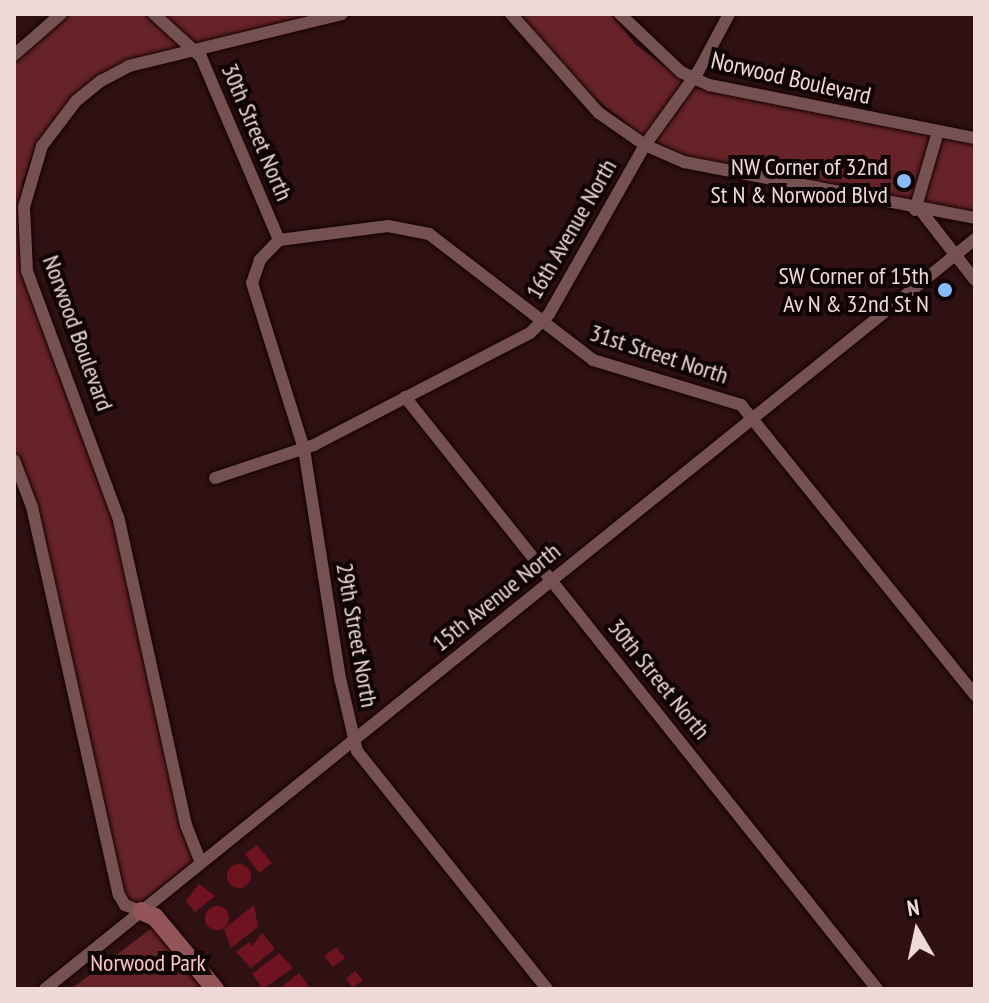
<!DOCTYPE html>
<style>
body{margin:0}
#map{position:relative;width:989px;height:1003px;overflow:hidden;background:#2f1113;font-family:"PT Sans Narrow",sans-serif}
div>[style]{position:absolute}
.green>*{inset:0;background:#662328}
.building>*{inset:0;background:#6f1321}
.round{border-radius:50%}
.roads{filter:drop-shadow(0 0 2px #150002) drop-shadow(0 0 2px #150002)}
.street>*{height:12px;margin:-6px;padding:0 6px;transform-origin:6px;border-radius:6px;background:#755151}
.secondary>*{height:18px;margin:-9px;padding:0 9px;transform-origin:9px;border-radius:9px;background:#925456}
.dots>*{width:22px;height:22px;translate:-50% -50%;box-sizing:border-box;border:4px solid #0f0404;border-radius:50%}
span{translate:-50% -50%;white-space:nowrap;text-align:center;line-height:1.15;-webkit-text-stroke:8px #0f0404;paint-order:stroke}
.street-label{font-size:24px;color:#f0dad9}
.poi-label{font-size:24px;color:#f0dad9}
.right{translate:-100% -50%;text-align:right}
.park-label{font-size:24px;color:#fbc5c4}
.frame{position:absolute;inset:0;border:16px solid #f0dad9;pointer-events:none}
.north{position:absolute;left:877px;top:891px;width:80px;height:80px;-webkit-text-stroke:6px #0f0404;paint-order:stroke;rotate:351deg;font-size:22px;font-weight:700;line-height:32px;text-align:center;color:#f0dad9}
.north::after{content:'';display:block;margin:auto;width:28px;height:36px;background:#f0dad9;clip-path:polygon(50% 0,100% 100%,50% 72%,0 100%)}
</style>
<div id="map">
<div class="green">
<i style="clip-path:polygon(69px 14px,318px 14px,127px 61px,73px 96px,36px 144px,23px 181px,21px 266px,114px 522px,193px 861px,140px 903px,125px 905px,32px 507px,14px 460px,14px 56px,37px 29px)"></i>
<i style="clip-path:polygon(517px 14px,611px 14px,636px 45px,694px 88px,975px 143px,975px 212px,691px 158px,644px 137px,581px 87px)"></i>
<i style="clip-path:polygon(152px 928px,202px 989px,71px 989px)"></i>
</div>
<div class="building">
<i style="clip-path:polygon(257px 845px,272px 863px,259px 873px,245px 854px)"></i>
<i class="round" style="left:227px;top:864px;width:24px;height:24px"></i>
<i style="clip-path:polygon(199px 884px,215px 896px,195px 912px,186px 901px)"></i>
<i style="clip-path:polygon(254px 905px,258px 927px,231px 948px,224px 929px)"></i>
<i class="round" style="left:205px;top:906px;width:24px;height:24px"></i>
<i style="clip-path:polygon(262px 933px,275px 949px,251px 968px,236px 952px,249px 942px,252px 946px)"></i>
<i style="clip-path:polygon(336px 947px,345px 958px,333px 967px,324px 956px)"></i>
<i style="clip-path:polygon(279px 953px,293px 968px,263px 989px,252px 974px)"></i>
<i style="clip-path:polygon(355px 971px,363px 980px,353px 988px,346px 979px)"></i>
<i style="clip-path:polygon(299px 973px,311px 989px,279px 989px)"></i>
</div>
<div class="roads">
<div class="street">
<i style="left:154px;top:14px;width:64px;rotate:42.5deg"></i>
<i style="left:201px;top:57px;width:199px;rotate:66.9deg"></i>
<i style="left:511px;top:14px;width:132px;rotate:48.4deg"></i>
<i style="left:599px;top:113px;width:56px;rotate:34.8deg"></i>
<i style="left:645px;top:145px;width:43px;rotate:23.6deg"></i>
<i style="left:684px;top:162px;width:296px;rotate:10.9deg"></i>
<i style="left:620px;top:14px;width:84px;rotate:43.6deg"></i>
<i style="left:681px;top:72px;width:31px;rotate:25deg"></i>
<i style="left:709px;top:85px;width:271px;rotate:11.3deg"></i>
<i style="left:14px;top:55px;width:62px;rotate:-41.1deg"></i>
<i style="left:915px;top:210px;width:81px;rotate:-73.6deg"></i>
<i style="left:922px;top:212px;width:86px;rotate:52.1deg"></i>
<i style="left:279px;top:240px;width:110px;rotate:-7.3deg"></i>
<i style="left:388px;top:226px;width:42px;rotate:11deg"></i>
<i style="left:429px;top:234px;width:207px;rotate:37.5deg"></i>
<i style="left:593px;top:360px;width:155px;rotate:16.9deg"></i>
<i style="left:741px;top:405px;width:373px;rotate:51.1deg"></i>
<i style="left:279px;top:240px;width:28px;rotate:134deg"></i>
<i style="left:260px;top:260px;width:24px;rotate:109deg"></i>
<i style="left:252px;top:283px;width:174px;rotate:72.6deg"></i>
<i style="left:304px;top:449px;width:232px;rotate:81.1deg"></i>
<i style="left:340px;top:678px;width:75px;rotate:76.9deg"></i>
<i style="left:357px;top:751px;width:305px;rotate:51.4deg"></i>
<i style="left:405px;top:397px;width:757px;rotate:51.43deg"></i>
<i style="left:14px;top:460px;width:50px;rotate:69deg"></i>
<i style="left:32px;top:507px;width:398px;rotate:77.4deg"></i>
<i style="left:119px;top:895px;width:12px;rotate:59deg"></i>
<i style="left:125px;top:905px;width:17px;rotate:21deg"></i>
<i style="left:215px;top:478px;width:104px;rotate:-18.4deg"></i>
<i style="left:314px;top:445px;width:243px;rotate:-27.4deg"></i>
<i style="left:530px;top:333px;width:27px;rotate:-45deg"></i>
<i style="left:549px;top:314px;width:194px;rotate:-60.4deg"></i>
<i style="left:645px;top:145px;width:92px;rotate:-54.2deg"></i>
<i style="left:699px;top:70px;width:64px;rotate:-61.8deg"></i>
<i style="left:201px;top:863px;width:41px;rotate:-111.5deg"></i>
<i style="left:186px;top:825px;width:315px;rotate:-102.4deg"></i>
<i style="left:118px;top:517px;width:262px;rotate:-110.3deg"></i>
<i style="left:27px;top:271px;width:64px;rotate:-92.7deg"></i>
<i style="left:24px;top:207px;width:64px;rotate:-73.6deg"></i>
<i style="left:42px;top:146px;width:56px;rotate:-52.9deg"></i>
<i style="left:76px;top:101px;width:32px;rotate:-39deg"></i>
<i style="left:101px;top:81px;width:32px;rotate:-28deg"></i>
<i style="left:129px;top:66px;width:219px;rotate:-13.7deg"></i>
<i style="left:45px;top:989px;width:1195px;rotate:-38.88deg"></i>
</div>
<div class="secondary">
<i style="left:141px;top:911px;width:15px;rotate:23deg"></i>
<i style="left:155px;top:917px;width:94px;rotate:50.2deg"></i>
</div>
</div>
<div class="dots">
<i style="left:904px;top:181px;background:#88bbfc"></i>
<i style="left:945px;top:290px;background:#88bbfc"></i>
</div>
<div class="street-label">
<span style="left:791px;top:78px;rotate:13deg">Norwood Boulevard</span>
<span style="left:257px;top:132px;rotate:67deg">30th Street North</span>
<span style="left:571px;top:229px;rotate:-60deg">16th Avenue North</span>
<span style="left:78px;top:333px;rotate:70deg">Norwood Boulevard</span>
<span style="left:659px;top:354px;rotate:18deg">31st Street North</span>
<span style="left:496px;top:597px;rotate:-39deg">15th Avenue North</span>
<span style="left:357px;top:635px;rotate:80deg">29th Street North</span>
<span style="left:659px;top:679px;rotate:51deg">30th Street North</span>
</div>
<div class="poi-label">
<span class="right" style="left:888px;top:181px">NW Corner of 32nd<br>St N &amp; Norwood Blvd</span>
<span class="right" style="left:929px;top:290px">SW Corner of 15th<br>Av N &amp; 32nd St N</span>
</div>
<div class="park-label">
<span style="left:148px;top:963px">Norwood Park</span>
</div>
<div class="frame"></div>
<div class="north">N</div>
</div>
